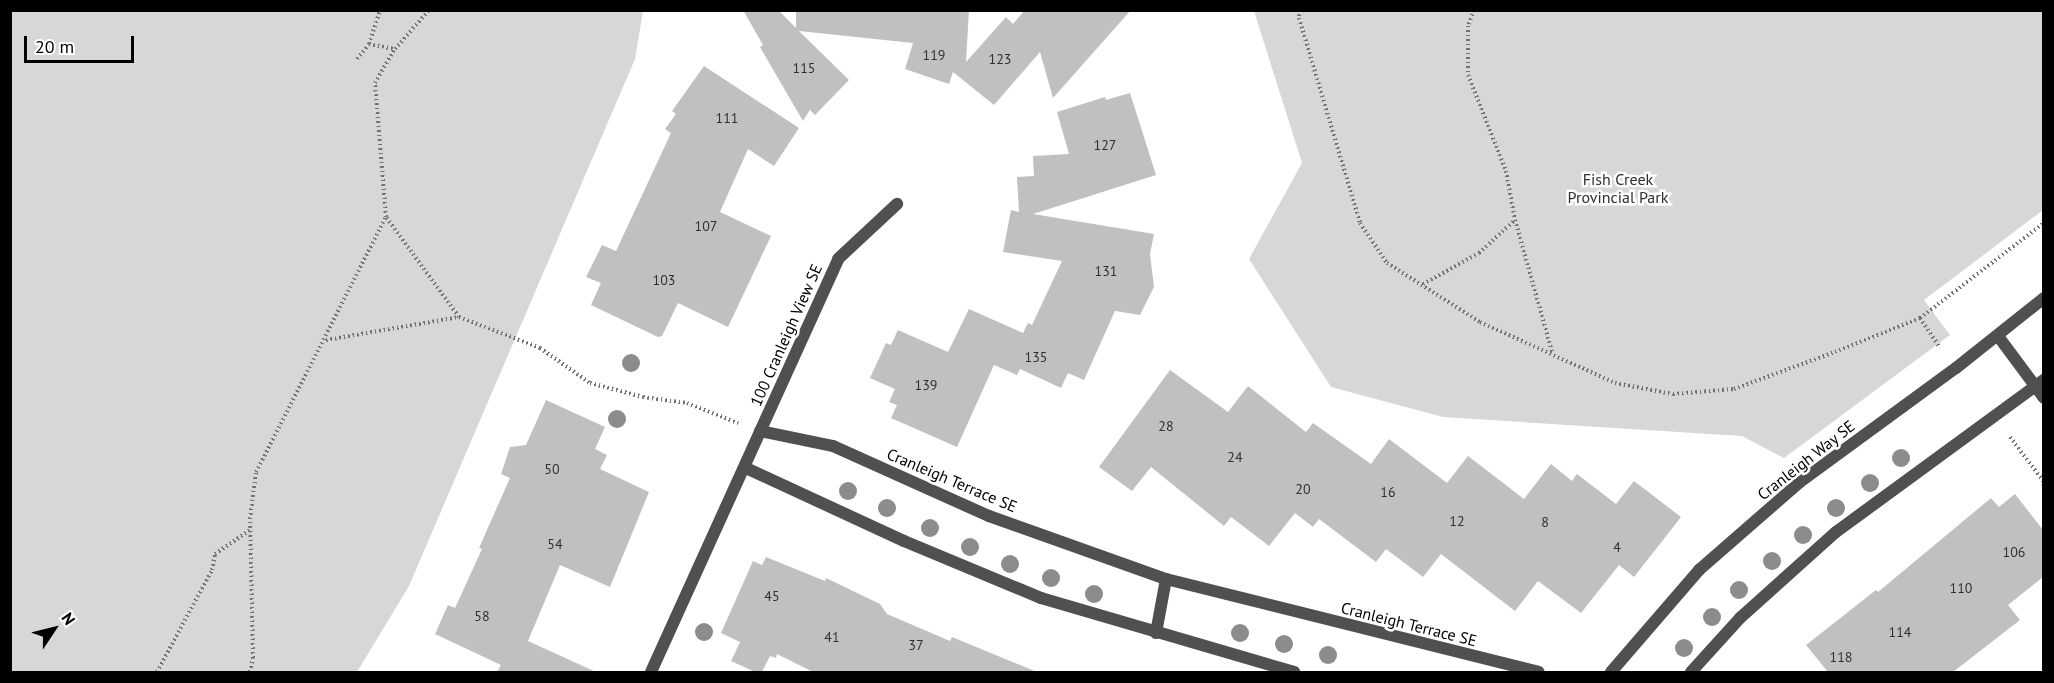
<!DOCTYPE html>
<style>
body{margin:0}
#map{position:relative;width:2054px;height:683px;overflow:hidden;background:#fff;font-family:"PT Sans",sans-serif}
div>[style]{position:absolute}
.green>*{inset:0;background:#d7d7d7}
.building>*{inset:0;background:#c0c0c0}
.path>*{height:4px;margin-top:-2px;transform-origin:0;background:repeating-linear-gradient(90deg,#727272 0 1.5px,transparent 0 4.5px)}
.minor>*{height:12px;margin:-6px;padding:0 6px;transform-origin:6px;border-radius:6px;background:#505050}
.trees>*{width:18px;height:18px;margin:-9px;border-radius:50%;background:#8c8c8c}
span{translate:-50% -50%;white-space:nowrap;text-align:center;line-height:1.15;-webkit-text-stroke:5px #fff;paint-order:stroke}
.number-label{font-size:14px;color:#303030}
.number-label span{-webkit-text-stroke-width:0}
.park-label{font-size:16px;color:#2e2e2e}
.street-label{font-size:16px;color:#000}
.frame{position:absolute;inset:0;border:12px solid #000;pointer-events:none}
.north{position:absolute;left:24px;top:599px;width:60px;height:60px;-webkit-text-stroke:4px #fff;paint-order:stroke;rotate:55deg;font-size:16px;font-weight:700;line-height:24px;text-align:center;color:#000}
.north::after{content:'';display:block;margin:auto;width:21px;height:27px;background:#000;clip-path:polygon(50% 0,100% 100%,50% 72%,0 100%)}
.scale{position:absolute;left:24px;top:36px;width:110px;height:27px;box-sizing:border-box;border:3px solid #000;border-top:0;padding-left:8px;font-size:18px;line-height:21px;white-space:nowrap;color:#000;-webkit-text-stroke:4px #fff;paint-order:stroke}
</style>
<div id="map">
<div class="green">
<i style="clip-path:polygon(10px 11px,643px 11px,635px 59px,409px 586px,357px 672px,11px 672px)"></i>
<i style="clip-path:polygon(1254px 11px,2043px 11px,2043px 210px,1924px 300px,1950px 335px,1784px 458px,1742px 436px,1443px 417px,1331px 387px,1249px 259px,1302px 163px)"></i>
</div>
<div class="building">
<i style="clip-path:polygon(743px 10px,778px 10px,796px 28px,796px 10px,969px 10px,966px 62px,1006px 17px,1013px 24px,1025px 10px,1131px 10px,1053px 98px,1040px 52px,994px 105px,953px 72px,949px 84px,905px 69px,913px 43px,799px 31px,849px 80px,815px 115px,810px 110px,803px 121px,760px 47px,763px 45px)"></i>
<i style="clip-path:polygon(704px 66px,799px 128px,774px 166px,748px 149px,720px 212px,771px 236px,728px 327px,678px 303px,662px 336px,658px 337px,591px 305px,601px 283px,586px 277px,602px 245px,616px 251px,671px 133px,665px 129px,676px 114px,672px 111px)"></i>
<i style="clip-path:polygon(1130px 93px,1156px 175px,1033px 214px,1154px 234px,1150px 254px,1154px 287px,1140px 315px,1115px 311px,1084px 380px,1068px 373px,1061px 388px,1020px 369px,1017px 375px,994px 365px,957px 447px,891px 418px,897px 405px,889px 402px,895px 389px,870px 378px,886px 343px,891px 345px,898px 330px,948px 352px,969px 309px,1023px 333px,1028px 323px,1032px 325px,1062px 261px,1003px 252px,1011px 210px,1019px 212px,1017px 177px,1034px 176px,1033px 156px,1069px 154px,1057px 112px,1105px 97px,1106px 100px)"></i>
<i style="clip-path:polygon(1170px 370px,1228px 412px,1248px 386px,1306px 432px,1313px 423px,1371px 464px,1389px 439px,1447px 483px,1468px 456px,1524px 499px,1551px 464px,1572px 481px,1577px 474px,1616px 504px,1634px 481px,1681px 517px,1634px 577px,1619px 565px,1581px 613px,1538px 581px,1515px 611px,1441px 554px,1423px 577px,1386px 549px,1376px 562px,1319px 519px,1313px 527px,1295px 513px,1269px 546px,1231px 517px,1224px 526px,1151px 467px,1132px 491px,1099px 467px)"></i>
<i style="clip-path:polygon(546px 400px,605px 427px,595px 449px,607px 455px,600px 469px,649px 492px,610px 587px,560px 565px,528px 641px,596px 672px,497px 672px,501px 665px,435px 634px,448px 605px,455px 608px,482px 549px,479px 548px,510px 478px,501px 474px,510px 447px,526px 445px)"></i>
<i style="clip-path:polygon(2015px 494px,2043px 530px,2043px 577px,2008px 605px,2020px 620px,1953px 672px,1828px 672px,1806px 645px,1876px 590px,1878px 592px,1991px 498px,1999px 507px)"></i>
<i style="clip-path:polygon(766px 557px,825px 581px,826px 578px,880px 604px,887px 614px,950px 641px,952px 637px,1037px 672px,813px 672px,777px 654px,776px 658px,770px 656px,762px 672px,755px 672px,731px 661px,740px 642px,721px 633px,753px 561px,762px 565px)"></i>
</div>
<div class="path">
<i style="left:1300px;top:10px;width:8px;rotate:97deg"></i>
<i style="left:1299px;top:18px;width:214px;rotate:73.4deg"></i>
<i style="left:1360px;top:223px;width:48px;rotate:56deg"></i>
<i style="left:1387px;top:263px;width:110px;rotate:32.4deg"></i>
<i style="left:1480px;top:322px;width:148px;rotate:24.3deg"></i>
<i style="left:1615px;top:383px;width:59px;rotate:10.7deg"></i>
<i style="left:1673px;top:394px;width:61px;rotate:-4.7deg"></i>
<i style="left:1734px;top:389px;width:108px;rotate:-20.1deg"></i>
<i style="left:1835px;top:352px;width:92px;rotate:-21.8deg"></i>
<i style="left:1920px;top:318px;width:156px;rotate:-37.5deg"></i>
<i style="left:1474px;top:10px;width:17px;rotate:111deg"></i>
<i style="left:1468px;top:26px;width:49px;rotate:90deg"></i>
<i style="left:1468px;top:75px;width:103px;rotate:68.4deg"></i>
<i style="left:1506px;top:171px;width:50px;rotate:79.6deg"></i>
<i style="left:1515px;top:220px;width:137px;rotate:74.3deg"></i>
<i style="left:369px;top:44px;width:36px;rotate:-72deg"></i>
<i style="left:357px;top:59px;width:19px;rotate:-51deg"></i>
<i style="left:369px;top:44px;width:26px;rotate:11deg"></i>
<i style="left:1423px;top:284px;width:64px;rotate:-29deg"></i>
<i style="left:1479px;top:253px;width:49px;rotate:-42.5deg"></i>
<i style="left:459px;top:317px;width:87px;rotate:20.9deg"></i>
<i style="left:540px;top:348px;width:61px;rotate:35deg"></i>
<i style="left:590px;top:383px;width:55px;rotate:14.8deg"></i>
<i style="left:643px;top:397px;width:44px;rotate:7.8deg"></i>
<i style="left:687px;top:403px;width:55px;rotate:21.4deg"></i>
<i style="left:1920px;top:318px;width:36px;rotate:56deg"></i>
<i style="left:326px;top:340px;width:135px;rotate:-9.8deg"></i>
<i style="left:459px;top:317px;width:124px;rotate:-126.1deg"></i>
<i style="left:2010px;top:437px;width:56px;rotate:52.9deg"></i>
<i style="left:157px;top:672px;width:116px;rotate:-61.7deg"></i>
<i style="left:212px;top:570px;width:16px;rotate:-79deg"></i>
<i style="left:215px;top:554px;width:42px;rotate:-34.4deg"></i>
<i style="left:250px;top:672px;width:14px;rotate:-78deg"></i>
<i style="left:253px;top:658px;width:139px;rotate:-91.2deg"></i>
<i style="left:250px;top:519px;width:47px;rotate:-82.7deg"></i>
<i style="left:256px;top:472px;width:286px;rotate:-63deg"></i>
<i style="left:386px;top:217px;width:134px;rotate:-94.7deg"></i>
<i style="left:375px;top:83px;width:39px;rotate:-60deg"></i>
<i style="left:395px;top:49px;width:52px;rotate:-48.9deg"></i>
</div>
<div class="minor">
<i style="left:1998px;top:336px;width:77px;rotate:53.4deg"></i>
<i style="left:760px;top:431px;width:75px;rotate:11.6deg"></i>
<i style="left:833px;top:446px;width:171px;rotate:24.2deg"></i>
<i style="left:989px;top:516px;width:188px;rotate:19.6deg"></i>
<i style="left:1166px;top:579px;width:384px;rotate:14deg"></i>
<i style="left:746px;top:468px;width:174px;rotate:24.8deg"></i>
<i style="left:904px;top:541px;width:148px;rotate:22.6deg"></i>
<i style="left:1041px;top:598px;width:264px;rotate:16.3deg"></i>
<i style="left:1156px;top:633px;width:55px;rotate:-79.5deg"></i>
<i style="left:651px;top:672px;width:453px;rotate:-65.6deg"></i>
<i style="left:838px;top:259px;width:81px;rotate:-43deg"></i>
<i style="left:1611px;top:672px;width:135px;rotate:-49.2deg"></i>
<i style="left:1699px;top:570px;width:134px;rotate:-41.1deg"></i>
<i style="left:1800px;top:482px;width:193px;rotate:-36.2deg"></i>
<i style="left:1956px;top:368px;width:112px;rotate:-38.5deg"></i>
<i style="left:1691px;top:672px;width:73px;rotate:-47.8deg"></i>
<i style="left:1740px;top:618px;width:129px;rotate:-41.9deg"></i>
<i style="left:1836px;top:532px;width:258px;rotate:-36.2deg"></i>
</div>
<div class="trees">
<i style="left:631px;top:363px"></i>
<i style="left:617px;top:419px"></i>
<i style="left:1901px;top:458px"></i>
<i style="left:1870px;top:483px"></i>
<i style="left:848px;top:491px"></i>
<i style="left:887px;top:508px"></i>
<i style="left:1836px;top:508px"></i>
<i style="left:930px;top:528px"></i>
<i style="left:1803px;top:535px"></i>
<i style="left:970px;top:547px"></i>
<i style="left:1772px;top:561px"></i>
<i style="left:1010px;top:564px"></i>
<i style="left:1051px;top:578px"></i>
<i style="left:1739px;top:590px"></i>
<i style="left:1094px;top:594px"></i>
<i style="left:1712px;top:617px"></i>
<i style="left:704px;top:632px"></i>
<i style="left:1240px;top:633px"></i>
<i style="left:1284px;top:644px"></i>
<i style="left:1684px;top:648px"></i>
<i style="left:1328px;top:655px"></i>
</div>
<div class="number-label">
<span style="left:934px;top:55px">119</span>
<span style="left:1000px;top:59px">123</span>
<span style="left:804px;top:68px">115</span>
<span style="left:727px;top:118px">111</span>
<span style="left:1105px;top:145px">127</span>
<span style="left:706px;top:226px">107</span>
<span style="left:1106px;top:271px">131</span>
<span style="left:664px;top:280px">103</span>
<span style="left:1036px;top:357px">135</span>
<span style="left:926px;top:385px">139</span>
<span style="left:1166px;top:426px">28</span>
<span style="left:1235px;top:457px">24</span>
<span style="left:552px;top:469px">50</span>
<span style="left:1303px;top:489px">20</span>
<span style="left:1388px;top:492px">16</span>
<span style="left:1457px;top:521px">12</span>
<span style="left:1545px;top:522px">8</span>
<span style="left:555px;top:544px">54</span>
<span style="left:1617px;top:547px">4</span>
<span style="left:2014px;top:552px">106</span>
<span style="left:1961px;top:588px">110</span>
<span style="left:772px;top:596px">45</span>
<span style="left:482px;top:616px">58</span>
<span style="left:1900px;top:632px">114</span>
<span style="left:832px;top:637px">41</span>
<span style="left:916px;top:645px">37</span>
<span style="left:1841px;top:657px">118</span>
</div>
<div class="park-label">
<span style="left:1618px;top:188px">Fish Creek<br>Provincial Park</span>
</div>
<div class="street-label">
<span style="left:786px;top:335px;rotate:-66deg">100 Cranleigh View SE</span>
<span style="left:1806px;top:460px;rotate:-38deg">Cranleigh Way SE</span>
<span style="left:952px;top:480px;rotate:23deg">Cranleigh Terrace SE</span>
<span style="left:1409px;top:624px;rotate:14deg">Cranleigh Terrace SE</span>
</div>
<div class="frame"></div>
<div class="north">N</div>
<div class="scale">20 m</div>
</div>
